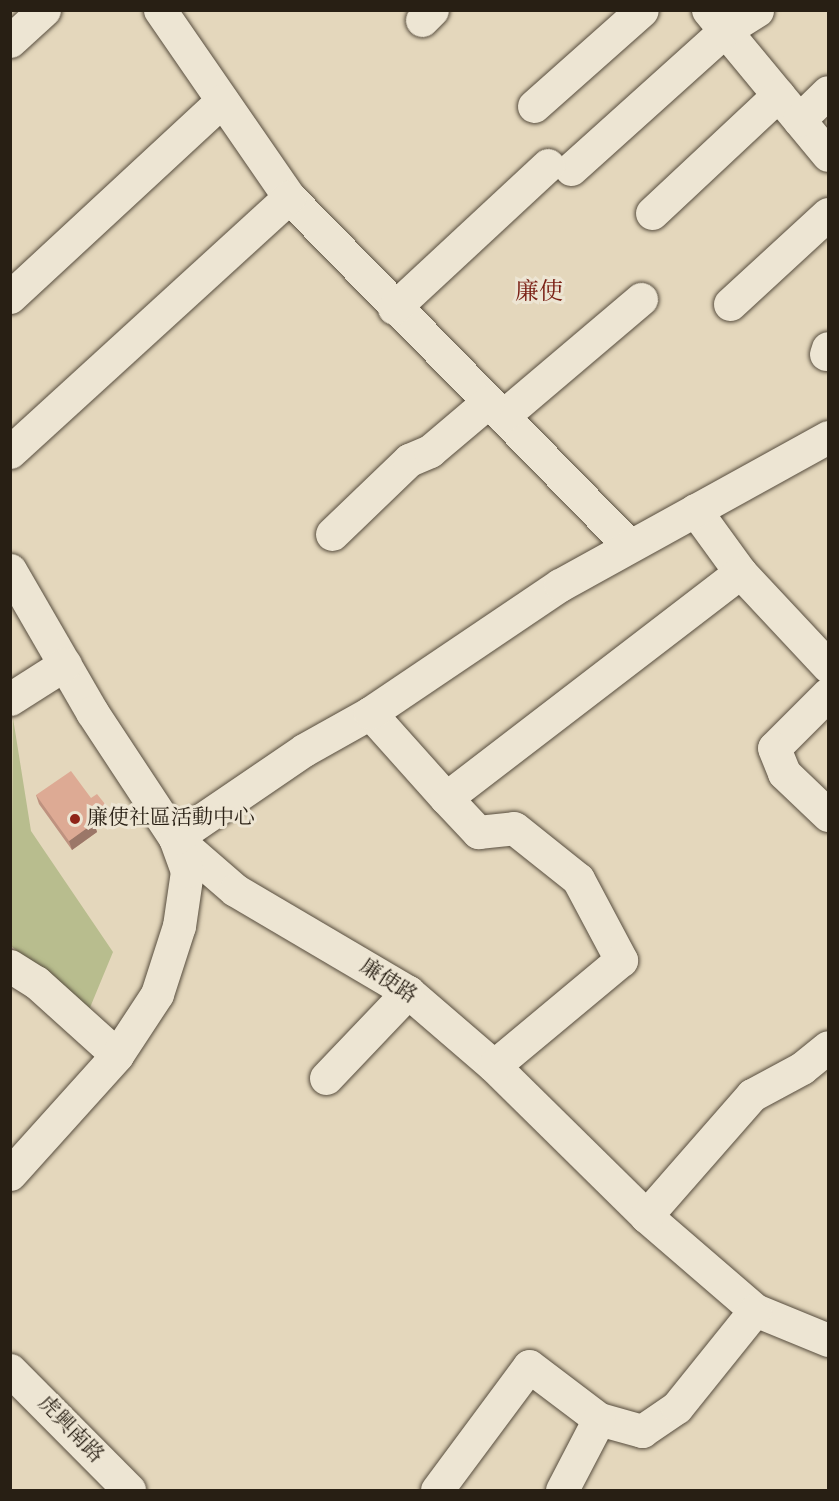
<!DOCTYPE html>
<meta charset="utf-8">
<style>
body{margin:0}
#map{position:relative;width:839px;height:1501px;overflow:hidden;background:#e4d7bc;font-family:"Old Standard TT","Noto Serif TC",serif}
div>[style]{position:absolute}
.green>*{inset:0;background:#b8bd8e}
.roads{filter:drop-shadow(0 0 2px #574d3e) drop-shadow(0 0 2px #574d3e)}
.minor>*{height:33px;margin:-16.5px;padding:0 16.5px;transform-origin:16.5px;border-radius:16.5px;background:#ede5d3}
.wall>*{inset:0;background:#be927f}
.shaded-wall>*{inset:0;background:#9b7768}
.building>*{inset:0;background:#ddaa94}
.dots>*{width:16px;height:16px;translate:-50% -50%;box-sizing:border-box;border:3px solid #ede5d3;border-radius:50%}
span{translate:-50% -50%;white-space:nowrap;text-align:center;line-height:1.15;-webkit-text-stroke:6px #ede5d3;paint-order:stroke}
.poi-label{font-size:21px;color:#281f14}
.left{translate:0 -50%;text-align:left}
.street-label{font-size:21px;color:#281f14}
.quarter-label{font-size:24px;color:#7a1f14}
.frame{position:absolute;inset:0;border:12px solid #281f14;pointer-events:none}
</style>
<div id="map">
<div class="green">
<i style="clip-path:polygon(13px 718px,31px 831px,113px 952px,89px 1010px,11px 946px)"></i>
</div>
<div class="roads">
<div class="minor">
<i style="left:160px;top:10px;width:227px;rotate:55.4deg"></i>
<i style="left:289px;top:197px;width:487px;rotate:45.7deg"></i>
<i style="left:708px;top:10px;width:188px;rotate:50.4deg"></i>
<i style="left:422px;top:20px;width:14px;rotate:-45deg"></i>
<i style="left:10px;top:41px;width:46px;rotate:-42.4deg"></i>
<i style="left:534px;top:106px;width:144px;rotate:-41.6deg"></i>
<i style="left:799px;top:120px;width:40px;rotate:-44deg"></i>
<i style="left:571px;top:169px;width:206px;rotate:-42deg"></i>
<i style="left:724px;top:31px;width:39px;rotate:-32deg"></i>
<i style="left:652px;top:213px;width:173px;rotate:-43.1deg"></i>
<i style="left:10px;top:297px;width:289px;rotate:-42.8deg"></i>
<i style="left:730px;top:304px;width:133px;rotate:-42.6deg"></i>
<i style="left:394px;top:308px;width:210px;rotate:-42.9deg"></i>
<i style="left:826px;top:354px;width:6px;rotate:-72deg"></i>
<i style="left:503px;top:416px;width:181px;rotate:-40.3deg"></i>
<i style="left:10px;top:452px;width:378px;rotate:-42.4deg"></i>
<i style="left:695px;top:510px;width:77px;rotate:54deg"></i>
<i style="left:740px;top:572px;width:129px;rotate:46.9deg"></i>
<i style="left:332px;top:534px;width:107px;rotate:-43.9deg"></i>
<i style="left:409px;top:460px;width:23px;rotate:-23deg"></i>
<i style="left:430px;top:451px;width:76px;rotate:-40.2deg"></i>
<i style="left:10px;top:570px;width:164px;rotate:60deg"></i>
<i style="left:92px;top:712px;width:151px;rotate:56.6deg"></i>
<i style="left:175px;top:838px;width:79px;rotate:40.9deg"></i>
<i style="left:235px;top:890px;width:201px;rotate:30.5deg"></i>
<i style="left:408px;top:992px;width:113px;rotate:40.7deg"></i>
<i style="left:494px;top:1066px;width:214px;rotate:44.6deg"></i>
<i style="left:646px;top:1216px;width:144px;rotate:40.8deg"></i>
<i style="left:755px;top:1310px;width:79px;rotate:22.3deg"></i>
<i style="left:828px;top:694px;width:76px;rotate:135deg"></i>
<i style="left:774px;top:748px;width:27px;rotate:68deg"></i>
<i style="left:784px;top:773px;width:61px;rotate:43.7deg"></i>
<i style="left:10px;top:699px;width:65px;rotate:-32.5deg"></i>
<i style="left:370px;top:713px;width:114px;rotate:48.2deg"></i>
<i style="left:446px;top:798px;width:371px;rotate:-37.5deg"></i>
<i style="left:446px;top:798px;width:47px;rotate:46.7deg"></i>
<i style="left:478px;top:832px;width:36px;rotate:-6deg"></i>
<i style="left:514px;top:828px;width:82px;rotate:38.6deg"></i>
<i style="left:578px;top:879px;width:92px;rotate:62deg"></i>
<i style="left:621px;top:960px;width:165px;rotate:140.2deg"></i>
<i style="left:10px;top:966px;width:31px;rotate:32deg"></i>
<i style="left:36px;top:982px;width:109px;rotate:42deg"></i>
<i style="left:326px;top:1078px;width:119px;rotate:-46.4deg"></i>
<i style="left:10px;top:1174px;width:160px;rotate:-48deg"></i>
<i style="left:117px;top:1055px;width:73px;rotate:-56.7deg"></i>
<i style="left:157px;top:994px;width:71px;rotate:-72.1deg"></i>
<i style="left:179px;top:926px;width:56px;rotate:-81.7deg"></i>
<i style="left:187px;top:871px;width:35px;rotate:-110deg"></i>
<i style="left:175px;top:838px;width:156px;rotate:-34.3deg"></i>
<i style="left:304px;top:750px;width:76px;rotate:-29.3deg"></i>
<i style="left:370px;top:713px;width:229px;rotate:-34deg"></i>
<i style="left:560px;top:585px;width:306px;rotate:-28.9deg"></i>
<i style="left:646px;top:1216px;width:161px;rotate:-48.8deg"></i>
<i style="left:752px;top:1095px;width:57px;rotate:-28.4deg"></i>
<i style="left:802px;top:1068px;width:33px;rotate:-39deg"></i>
<i style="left:10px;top:1370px;width:169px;rotate:45.2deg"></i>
<i style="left:437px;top:1490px;width:154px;rotate:-53.4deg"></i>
<i style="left:529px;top:1366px;width:88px;rotate:37.1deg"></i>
<i style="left:599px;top:1419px;width:45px;rotate:15.6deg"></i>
<i style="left:642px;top:1431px;width:42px;rotate:-34.4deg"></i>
<i style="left:677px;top:1407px;width:124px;rotate:-51.2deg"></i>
<i style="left:562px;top:1490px;width:80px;rotate:-62.5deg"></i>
</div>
</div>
<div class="wall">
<i style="clip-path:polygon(36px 795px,91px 798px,108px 813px,94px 823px,97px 832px,72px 850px,39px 804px)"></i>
</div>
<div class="shaded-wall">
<i style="clip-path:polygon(105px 804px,108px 813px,92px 824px,88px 816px)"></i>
<i style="clip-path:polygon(94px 823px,97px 832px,72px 850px,69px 841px)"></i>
</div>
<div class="building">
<i style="clip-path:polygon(71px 771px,91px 798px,97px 794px,105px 804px,88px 816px,94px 823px,69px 841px,36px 795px)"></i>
</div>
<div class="dots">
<i style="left:75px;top:819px;background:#8f2418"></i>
</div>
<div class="poi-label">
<span class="left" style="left:87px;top:819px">廉使社區活動中心</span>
</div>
<div class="street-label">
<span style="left:388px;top:982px;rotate:33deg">廉使路</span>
<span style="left:70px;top:1430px;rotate:46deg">虎興南路</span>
</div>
<div class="quarter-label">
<span style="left:539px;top:294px">廉使</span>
</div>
<div class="frame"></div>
</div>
